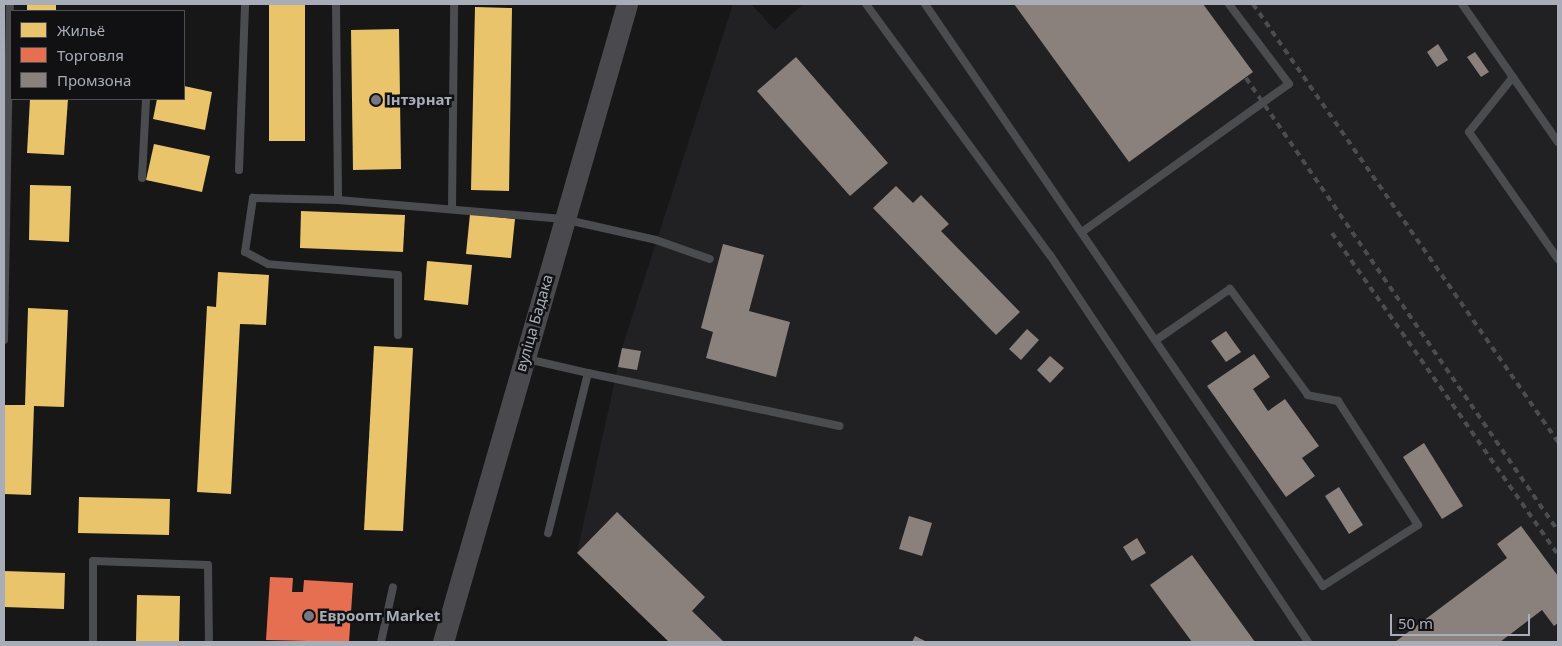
<!DOCTYPE html>
<meta charset="utf-8">
<style>
body{margin:0}
#map{position:relative;width:1562px;height:646px;overflow:hidden;background:#171717;font-family:"Noto Sans",sans-serif}
div>[style]{position:absolute}
.built>*{inset:0;background:#212123}
.homes>*{inset:0;background:#e9c46a}
.shops>*{inset:0;background:#e76f51}
.industry>*{inset:0;background:#8a817c}
.lane>*{height:8px;margin:-4px;padding:0 4px;transform-origin:4px;border-radius:4px;background:#4b4c50}
.secondary>*{height:21px;margin:-10.5px;padding:0 10.5px;transform-origin:10.5px;border-radius:10.5px;background:#4a4a4e}
.rail>*{height:4px;margin-top:-2px;transform-origin:0;background:repeating-linear-gradient(90deg,#4b4c4f 0 6px,transparent 0 11px)}
.dots>*{width:14px;height:14px;translate:-50% -50%;box-sizing:border-box;border:2px solid #111113;border-radius:50%}
span{translate:-50% -50%;white-space:nowrap;text-align:center;line-height:1.15;-webkit-text-stroke:5px #111113;paint-order:stroke}
.poi-label{font-size:15px;color:#a8adb8;font-weight:700}
.left{translate:0 -50%;text-align:left}
.street-label{font-size:15px;color:#a8adb8}
.frame{position:absolute;inset:0;border:5px solid #a8adb8;pointer-events:none}
.legend{position:absolute;left:10px;top:10px;width:175px;height:90px;box-sizing:border-box;background:#111113;border:1px solid #4d4f55;margin:0;padding:6px 9px;list-style:none;font-size:15px;color:#a8adb8}
.legend li{display:flex;align-items:center;gap:10px;height:25px}
.legend b{width:25px;border:1px solid #4d4f55}
.scale{position:absolute;left:1390px;top:614px;width:140px;height:22px;box-sizing:border-box;border:2px solid #a8adb8;border-top:0;padding-left:6px;font-size:15px;line-height:18px;white-space:nowrap;color:#a8adb8;-webkit-text-stroke:4px #111113;paint-order:stroke}
</style>
<div id="map">
<div class="built">
<i style="clip-path:polygon(733px 4px,751px 4px,775px 30px,803px 4px,1558px 4px,1558px 642px,669px 642px,577px 553px,622px 348px)"></i>
</div>
<div class="homes">
<i style="clip-path:polygon(27px 4px,56px 4px,56px 11px,27px 11px)"></i>
<i style="clip-path:polygon(269px 4px,305px 4px,305px 141px,269px 141px)"></i>
<i style="clip-path:polygon(475px 7px,512px 8px,509px 191px,471px 190px)"></i>
<i style="clip-path:polygon(399px 29px,401px 169px,353px 170px,351px 30px)"></i>
<i style="clip-path:polygon(184px 86px,212px 92px,205px 130px,153px 119px,157px 99px,184px 99px)"></i>
<i style="clip-path:polygon(30px 99px,68px 99px,64px 155px,27px 153px)"></i>
<i style="clip-path:polygon(154px 144px,210px 156px,202px 192px,146px 180px)"></i>
<i style="clip-path:polygon(30px 185px,71px 186px,69px 242px,29px 240px)"></i>
<i style="clip-path:polygon(301px 211px,405px 215px,403px 252px,300px 248px)"></i>
<i style="clip-path:polygon(470px 214px,515px 219px,511px 258px,466px 254px)"></i>
<i style="clip-path:polygon(427px 261px,472px 265px,468px 305px,424px 300px)"></i>
<i style="clip-path:polygon(218px 272px,269px 275px,266px 325px,240px 324px,231px 494px,197px 492px,207px 306px,216px 307px)"></i>
<i style="clip-path:polygon(28px 308px,68px 310px,64px 407px,34px 406px,31px 495px,4px 494px,4px 405px,25px 405px)"></i>
<i style="clip-path:polygon(374px 346px,413px 348px,403px 531px,364px 530px)"></i>
<i style="clip-path:polygon(79px 497px,170px 499px,169px 535px,78px 533px)"></i>
<i style="clip-path:polygon(4px 571px,65px 573px,64px 609px,4px 607px)"></i>
<i style="clip-path:polygon(137px 595px,180px 596px,179px 642px,136px 642px)"></i>
</div>
<div class="shops">
<i style="clip-path:polygon(270px 577px,293px 578px,292px 592px,303px 592px,304px 580px,353px 583px,349px 642px,266px 640px)"></i>
</div>
<div class="industry">
<i style="clip-path:polygon(1014px 4px,1203px 4px,1253px 72px,1129px 162px)"></i>
<i style="clip-path:polygon(1438px 44px,1448px 60px,1437px 67px,1427px 52px)"></i>
<i style="clip-path:polygon(1475px 52px,1489px 72px,1481px 77px,1467px 57px)"></i>
<i style="clip-path:polygon(796px 57px,888px 163px,850px 196px,757px 91px)"></i>
<i style="clip-path:polygon(896px 186px,913px 203px,921px 195px,949px 224px,941px 231px,1020px 312px,996px 335px,873px 208px)"></i>
<i style="clip-path:polygon(723px 244px,764px 255px,749px 311px,790px 322px,776px 377px,706px 358px,713px 332px,701px 328px)"></i>
<i style="clip-path:polygon(1027px 329px,1039px 340px,1021px 360px,1009px 349px)"></i>
<i style="clip-path:polygon(1226px 331px,1241px 352px,1226px 362px,1211px 341px)"></i>
<i style="clip-path:polygon(622px 348px,641px 351px,637px 370px,618px 367px)"></i>
<i style="clip-path:polygon(1254px 354px,1270px 377px,1253px 389px,1268px 411px,1285px 399px,1319px 446px,1302px 458px,1315px 476px,1286px 497px,1207px 386px)"></i>
<i style="clip-path:polygon(1050px 356px,1064px 368px,1050px 383px,1037px 370px)"></i>
<i style="clip-path:polygon(1424px 443px,1463px 506px,1442px 519px,1403px 457px)"></i>
<i style="clip-path:polygon(1339px 487px,1363px 525px,1349px 534px,1325px 496px)"></i>
<i style="clip-path:polygon(617px 512px,705px 597px,692px 611px,724px 642px,669px 642px,577px 553px)"></i>
<i style="clip-path:polygon(909px 516px,932px 523px,922px 556px,899px 549px)"></i>
<i style="clip-path:polygon(1521px 526px,1558px 576px,1558px 623px,1554px 626px,1542px 610px,1500px 642px,1395px 642px,1507px 558px,1497px 544px)"></i>
<i style="clip-path:polygon(1137px 538px,1146px 553px,1132px 561px,1123px 547px)"></i>
<i style="clip-path:polygon(1192px 555px,1255px 642px,1192px 642px,1150px 585px)"></i>
<i style="clip-path:polygon(915px 636px,927px 642px,912px 642px)"></i>
</div>
<div class="lane">
<i style="left:336px;top:4px;width:196px;rotate:89.4deg"></i>
<i style="left:866px;top:4px;width:311px;rotate:53.8deg"></i>
<i style="left:1050px;top:255px;width:465px;rotate:56.3deg"></i>
<i style="left:925px;top:4px;width:705px;rotate:55.63deg"></i>
<i style="left:1323px;top:586px;width:113px;rotate:-32.7deg"></i>
<i style="left:1418px;top:525px;width:148px;rotate:-122.8deg"></i>
<i style="left:1338px;top:401px;width:31px;rotate:-169deg"></i>
<i style="left:1308px;top:395px;width:132px;rotate:-126.3deg"></i>
<i style="left:1230px;top:289px;width:90px;rotate:145.4deg"></i>
<i style="left:1462px;top:4px;width:168px;rotate:55.2deg"></i>
<i style="left:1513px;top:77px;width:70px;rotate:128.7deg"></i>
<i style="left:1469px;top:132px;width:155px;rotate:55deg"></i>
<i style="left:239px;top:170px;width:166px;rotate:-87.9deg"></i>
<i style="left:142px;top:178px;width:79px;rotate:-87.1deg"></i>
<i style="left:452px;top:209px;width:205px;rotate:-89.4deg"></i>
<i style="left:1082px;top:232px;width:254px;rotate:-35.6deg"></i>
<i style="left:1289px;top:84px;width:100px;rotate:-126.9deg"></i>
<i style="left:398px;top:335px;width:60px;rotate:-90deg"></i>
<i style="left:398px;top:275px;width:130px;rotate:-175.2deg"></i>
<i style="left:268px;top:264px;width:26px;rotate:-152deg"></i>
<i style="left:245px;top:252px;width:55px;rotate:-81.6deg"></i>
<i style="left:253px;top:198px;width:85px;rotate:1.3deg"></i>
<i style="left:338px;top:200px;width:226px;rotate:4.8deg"></i>
<i style="left:563px;top:219px;width:95px;rotate:12.7deg"></i>
<i style="left:656px;top:240px;width:57px;rotate:19.4deg"></i>
<i style="left:4px;top:340px;width:336px;rotate:-89deg"></i>
<i style="left:527px;top:359px;width:63px;rotate:12.9deg"></i>
<i style="left:588px;top:373px;width:165px;rotate:104deg"></i>
<i style="left:588px;top:373px;width:257px;rotate:11.9deg"></i>
<i style="left:93px;top:642px;width:81px;rotate:-90deg"></i>
<i style="left:93px;top:561px;width:115px;rotate:2deg"></i>
<i style="left:208px;top:565px;width:77px;rotate:89.3deg"></i>
<i style="left:381px;top:642px;width:56px;rotate:-77.7deg"></i>
</div>
<div class="secondary">
<i style="left:443px;top:642px;width:664px;rotate:-73.91deg"></i>
</div>
<div class="rail">
<i style="left:1253px;top:4px;width:534px;rotate:55.15deg"></i>
<i style="left:1246px;top:78px;width:550px;rotate:55.44deg"></i>
<i style="left:1332px;top:233px;width:393px;rotate:54.9deg"></i>
</div>
<div class="dots">
<i style="left:376px;top:100px;background:#757880"></i>
<i style="left:309px;top:616px;background:#757880"></i>
</div>
<div class="poi-label">
<span class="left" style="left:386px;top:100px">Інтэрнат</span>
<span class="left" style="left:319px;top:616px">Евроопт Market</span>
</div>
<div class="street-label">
<span style="left:534px;top:323px;rotate:-74deg">вуліца Бадака</span>
</div>
<div class="frame"></div>
<ul class="legend">
<li><b style="height:14px;background:#e9c46a"></b>Жильё</li>
<li><b style="height:14px;background:#e76f51"></b>Торговля</li>
<li><b style="height:14px;background:#8a817c"></b>Промзона</li>
</ul>
<div class="scale">50 m</div>
</div>
